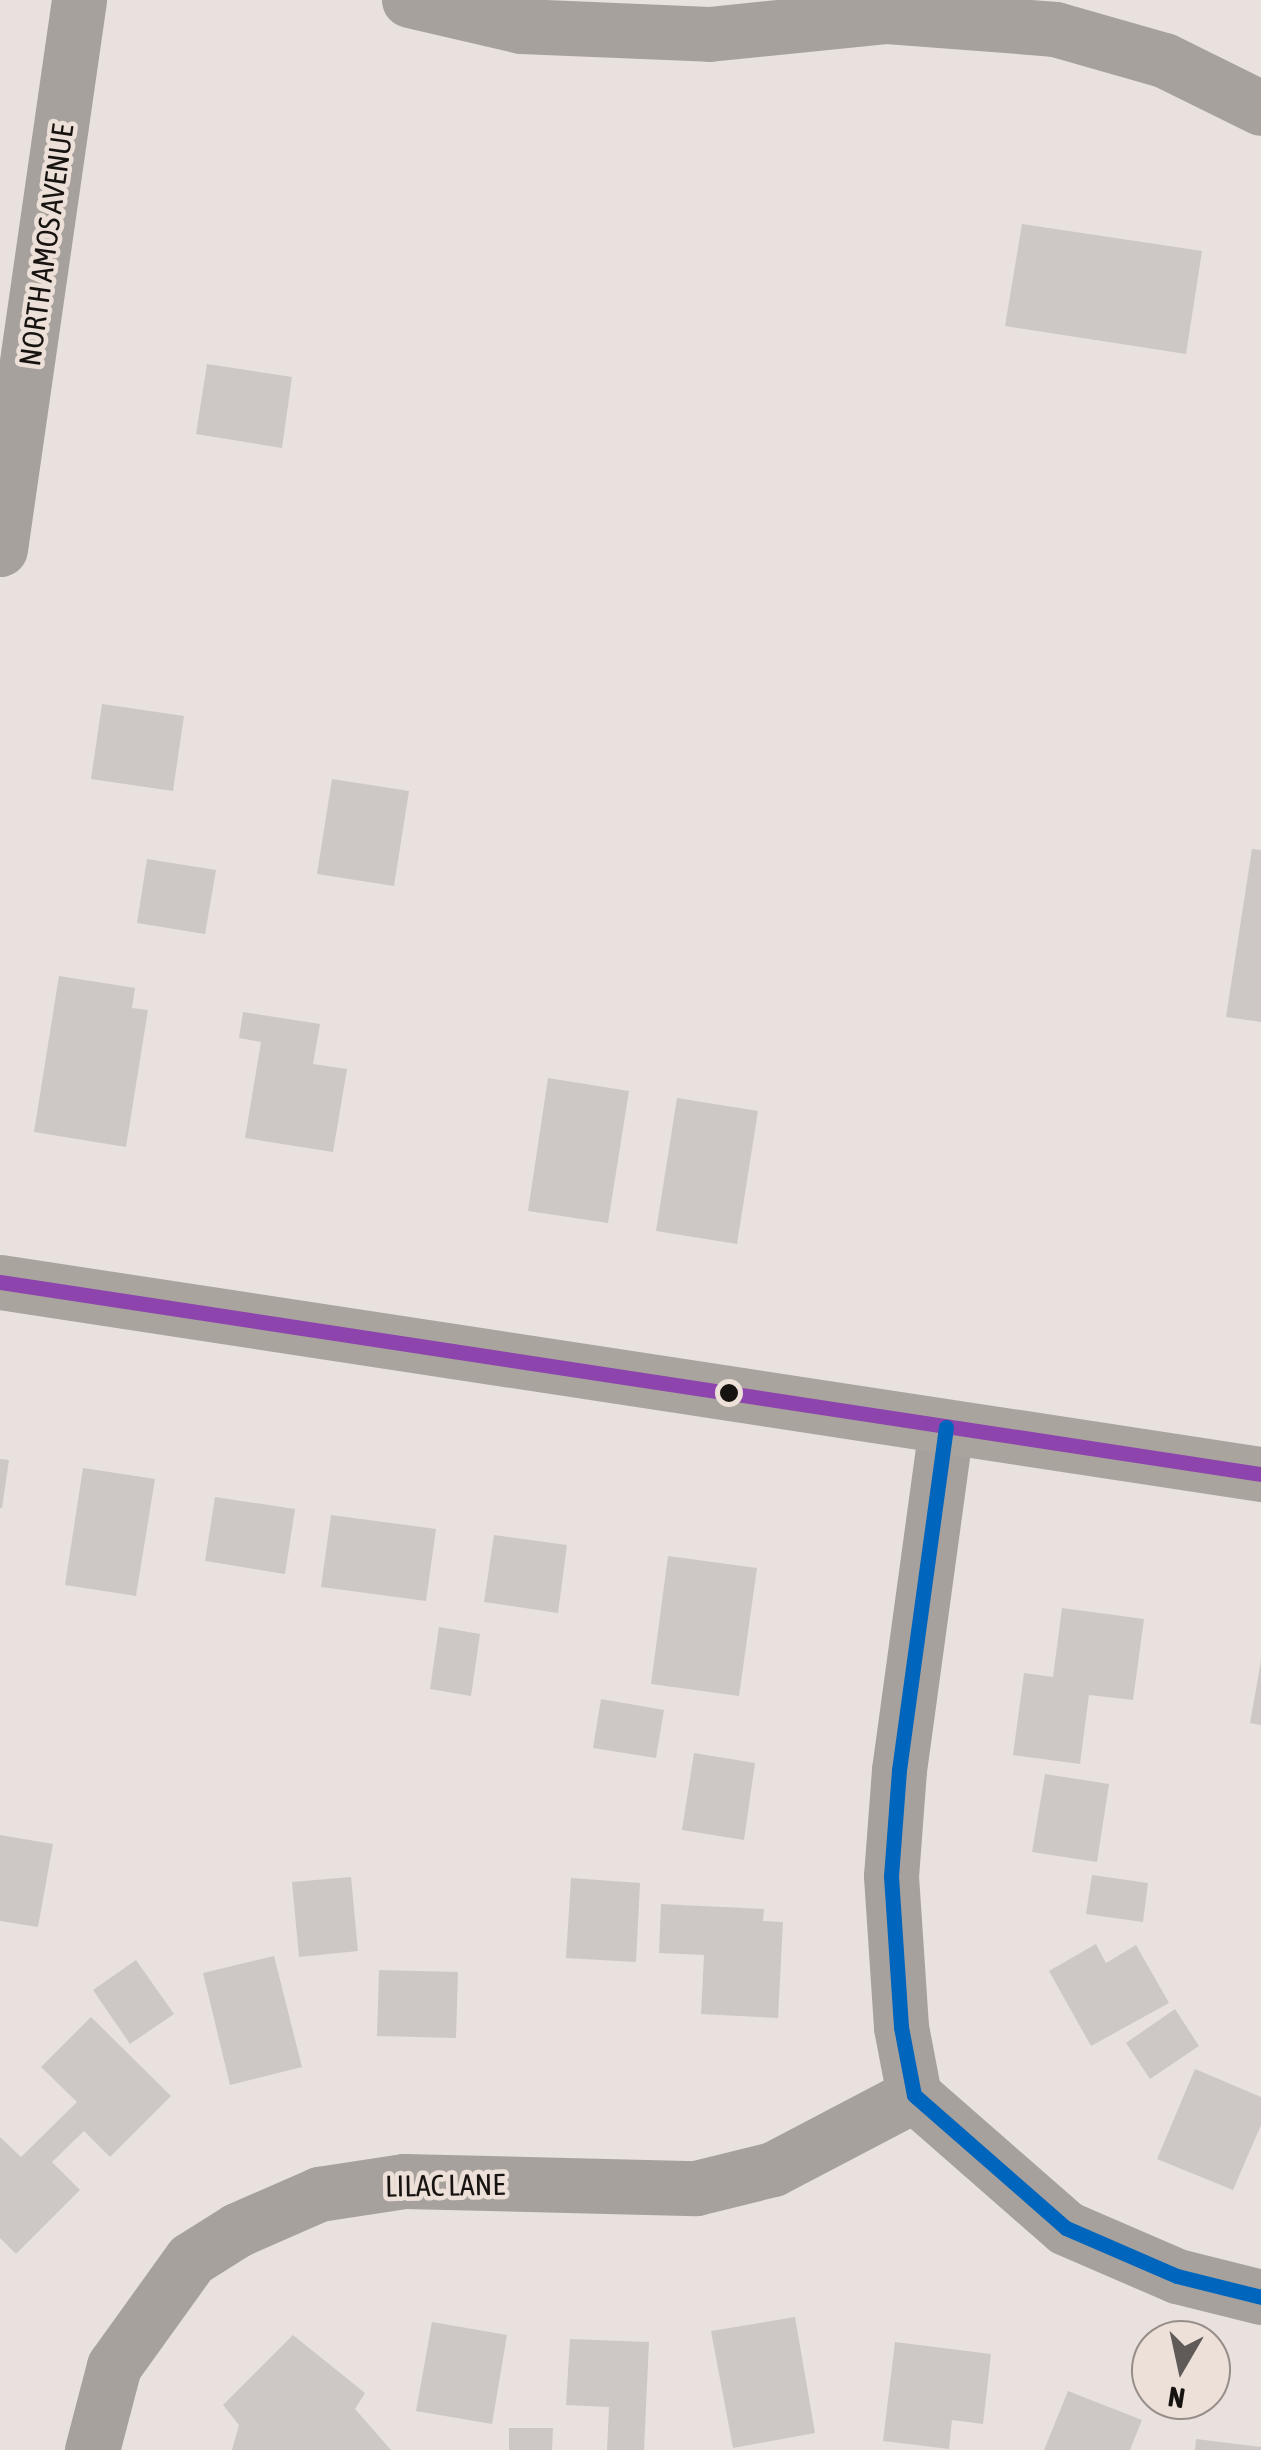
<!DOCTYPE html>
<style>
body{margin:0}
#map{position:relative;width:1261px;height:2450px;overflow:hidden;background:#e8e1de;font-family:"Asap Condensed",sans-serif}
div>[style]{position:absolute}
.building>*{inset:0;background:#cdc8c6}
.minor>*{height:55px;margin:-27.5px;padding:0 27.5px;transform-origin:27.5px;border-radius:27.5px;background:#a7a19d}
.major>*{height:55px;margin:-27.5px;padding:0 27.5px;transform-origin:27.5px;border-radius:27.5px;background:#a9a59e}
.bus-1>*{height:15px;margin:-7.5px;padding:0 7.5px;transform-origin:7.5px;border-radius:7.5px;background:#8e44ad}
.bus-2>*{height:15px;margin:-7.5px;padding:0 7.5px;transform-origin:7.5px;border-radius:7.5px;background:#0065bd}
.dots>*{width:28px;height:28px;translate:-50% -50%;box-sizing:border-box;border:5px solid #ede0d9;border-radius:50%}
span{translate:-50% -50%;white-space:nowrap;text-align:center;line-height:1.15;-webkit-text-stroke:9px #ede0d9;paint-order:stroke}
.street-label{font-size:30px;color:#171310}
.north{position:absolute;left:1131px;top:2320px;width:100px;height:100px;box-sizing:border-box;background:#ede0d9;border:2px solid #978e89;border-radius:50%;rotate:189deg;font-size:28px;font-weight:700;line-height:40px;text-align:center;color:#171310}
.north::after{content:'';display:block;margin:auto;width:35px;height:45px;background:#605b58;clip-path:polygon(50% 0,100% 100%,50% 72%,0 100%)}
</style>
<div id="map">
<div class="building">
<i style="clip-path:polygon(1022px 224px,1202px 251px,1186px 354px,1005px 326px)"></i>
<i style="clip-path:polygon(207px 364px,292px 377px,282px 448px,196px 434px)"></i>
<i style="clip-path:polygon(102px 704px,184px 716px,173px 791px,91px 779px)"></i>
<i style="clip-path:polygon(332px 779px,409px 791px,394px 886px,317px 874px)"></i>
<i style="clip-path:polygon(1252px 849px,1261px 850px,1261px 1022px,1226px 1017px)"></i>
<i style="clip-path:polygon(147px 859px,216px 870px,205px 934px,137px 923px)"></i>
<i style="clip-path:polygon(59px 976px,135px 988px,132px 1008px,148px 1010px,126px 1147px,34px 1132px)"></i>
<i style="clip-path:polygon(243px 1012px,320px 1024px,313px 1064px,347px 1069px,333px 1152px,245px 1138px,261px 1042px,239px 1038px)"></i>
<i style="clip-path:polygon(548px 1078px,629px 1091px,608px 1223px,528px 1211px)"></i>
<i style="clip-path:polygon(677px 1098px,758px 1111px,737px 1244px,656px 1231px)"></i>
<i style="clip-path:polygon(0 1459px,9px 1460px,2px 1508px,0 1508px)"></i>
<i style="clip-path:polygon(83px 1468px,155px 1479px,136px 1596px,65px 1585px)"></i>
<i style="clip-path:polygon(215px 1497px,295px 1509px,285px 1574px,205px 1561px)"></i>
<i style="clip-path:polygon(331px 1515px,436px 1529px,426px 1601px,321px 1587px)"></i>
<i style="clip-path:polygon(494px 1535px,567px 1545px,558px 1613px,484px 1602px)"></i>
<i style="clip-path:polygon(668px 1556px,757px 1568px,739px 1696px,651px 1684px)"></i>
<i style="clip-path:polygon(1062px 1608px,1144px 1619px,1133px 1700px,1089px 1695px,1080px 1764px,1013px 1755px,1024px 1673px,1053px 1677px)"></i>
<i style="clip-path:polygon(439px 1627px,480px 1634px,471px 1696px,430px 1689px)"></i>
<i style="clip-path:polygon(1261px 1661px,1261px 1725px,1250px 1723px)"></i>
<i style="clip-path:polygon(601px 1699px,664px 1710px,656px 1758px,593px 1748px)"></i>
<i style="clip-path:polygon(694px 1753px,755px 1763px,744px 1840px,682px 1830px)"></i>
<i style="clip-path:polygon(1045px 1774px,1109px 1784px,1097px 1862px,1032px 1852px)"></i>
<i style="clip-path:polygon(0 1835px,53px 1844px,38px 1927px,0 1921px)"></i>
<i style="clip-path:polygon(1092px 1875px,1148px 1883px,1143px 1922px,1086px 1914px)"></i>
<i style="clip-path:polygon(351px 1877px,358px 1951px,299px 1957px,292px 1882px)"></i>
<i style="clip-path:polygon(571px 1878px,640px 1883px,636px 1962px,566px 1958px)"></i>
<i style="clip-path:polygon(661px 1904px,764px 1909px,763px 1921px,783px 1922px,778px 2018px,701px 2014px,704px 1955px,659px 1953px)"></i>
<i style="clip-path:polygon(1096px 1944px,1106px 1963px,1136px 1945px,1169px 2003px,1091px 2046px,1049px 1971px)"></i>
<i style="clip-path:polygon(274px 1956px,302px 2067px,230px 2085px,203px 1973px)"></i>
<i style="clip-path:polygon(136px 1960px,174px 2014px,130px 2044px,93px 1990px)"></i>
<i style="clip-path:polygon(379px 1970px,458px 1972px,456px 2038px,377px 2036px)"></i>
<i style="clip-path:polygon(1175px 2009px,1199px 2046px,1150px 2079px,1126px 2043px)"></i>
<i style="clip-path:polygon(91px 2017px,171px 2096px,110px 2157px,84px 2131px,52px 2162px,80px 2190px,16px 2254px,0 2238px,0 2137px,21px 2157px,77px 2102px,41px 2067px)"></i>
<i style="clip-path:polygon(1195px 2069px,1261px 2097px,1261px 2125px,1233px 2190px,1157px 2159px)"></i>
<i style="clip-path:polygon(795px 2317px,815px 2433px,733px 2448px,711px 2331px)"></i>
<i style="clip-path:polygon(432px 2322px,507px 2335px,492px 2424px,416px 2411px)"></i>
<i style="clip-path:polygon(293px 2335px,365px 2393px,355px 2409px,391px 2450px,232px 2450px,239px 2425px,223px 2405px)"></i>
<i style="clip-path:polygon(570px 2339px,649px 2342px,644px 2450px,607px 2450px,609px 2407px,566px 2405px)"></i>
<i style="clip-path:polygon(895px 2342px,991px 2354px,983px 2424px,952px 2420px,949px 2449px,883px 2441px)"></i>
<i style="clip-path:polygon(1068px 2391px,1142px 2420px,1130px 2450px,1044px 2450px)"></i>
<i style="clip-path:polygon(509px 2428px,553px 2428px,552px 2450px,509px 2450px)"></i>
<i style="clip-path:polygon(1196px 2439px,1261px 2447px,1261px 2450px,1195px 2450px)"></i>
</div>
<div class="minor">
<i style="left:409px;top:0;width:115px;rotate:13.1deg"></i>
<i style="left:521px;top:26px;width:188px;rotate:2.4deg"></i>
<i style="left:709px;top:34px;width:179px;rotate:-5.8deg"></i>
<i style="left:887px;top:16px;width:169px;rotate:4.4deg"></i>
<i style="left:1055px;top:29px;width:113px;rotate:15.9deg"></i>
<i style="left:1164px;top:60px;width:108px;rotate:26.3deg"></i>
<i style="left:0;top:549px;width:555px;rotate:-81.81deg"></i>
<i style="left:946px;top:1427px;width:346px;rotate:97.8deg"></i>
<i style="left:899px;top:1770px;width:106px;rotate:94.3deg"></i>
<i style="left:891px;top:1876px;width:151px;rotate:86.2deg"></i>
<i style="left:901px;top:2027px;width:69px;rotate:79.2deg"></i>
<i style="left:914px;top:2095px;width:202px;rotate:41.2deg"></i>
<i style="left:1066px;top:2228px;width:121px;rotate:23.4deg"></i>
<i style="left:1177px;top:2276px;width:87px;rotate:14deg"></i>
<i style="left:92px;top:2450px;width:87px;rotate:-75.3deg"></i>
<i style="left:114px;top:2366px;width:132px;rotate:-54.3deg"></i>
<i style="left:191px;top:2259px;width:54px;rotate:-32.2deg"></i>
<i style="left:237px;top:2230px;width:90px;rotate:-23.7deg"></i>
<i style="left:319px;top:2194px;width:86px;rotate:-8.7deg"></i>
<i style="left:404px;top:2181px;width:292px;rotate:1.4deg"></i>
<i style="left:696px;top:2188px;width:79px;rotate:-13.9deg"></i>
<i style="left:773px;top:2169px;width:159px;rotate:-27.7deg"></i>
</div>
<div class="major">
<i style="left:0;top:1282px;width:1276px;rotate:8.66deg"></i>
</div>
<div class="bus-1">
<i style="left:0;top:1282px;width:1276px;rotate:8.66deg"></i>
</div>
<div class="bus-2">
<i style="left:946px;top:1427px;width:346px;rotate:97.8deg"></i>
<i style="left:899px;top:1770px;width:106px;rotate:94.3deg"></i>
<i style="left:891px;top:1876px;width:151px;rotate:86.2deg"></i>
<i style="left:901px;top:2027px;width:69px;rotate:79.2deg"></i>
<i style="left:914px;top:2095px;width:202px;rotate:41.2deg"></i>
<i style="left:1066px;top:2228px;width:121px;rotate:23.4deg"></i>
<i style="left:1177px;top:2276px;width:87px;rotate:14deg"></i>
</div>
<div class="dots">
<i style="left:729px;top:1393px;background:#171310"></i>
</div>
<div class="street-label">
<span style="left:46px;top:245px;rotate:-82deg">NORTH AMOS AVENUE</span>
<span style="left:445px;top:2185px;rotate:-1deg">LILAC LANE</span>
</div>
<div class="north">N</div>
</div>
